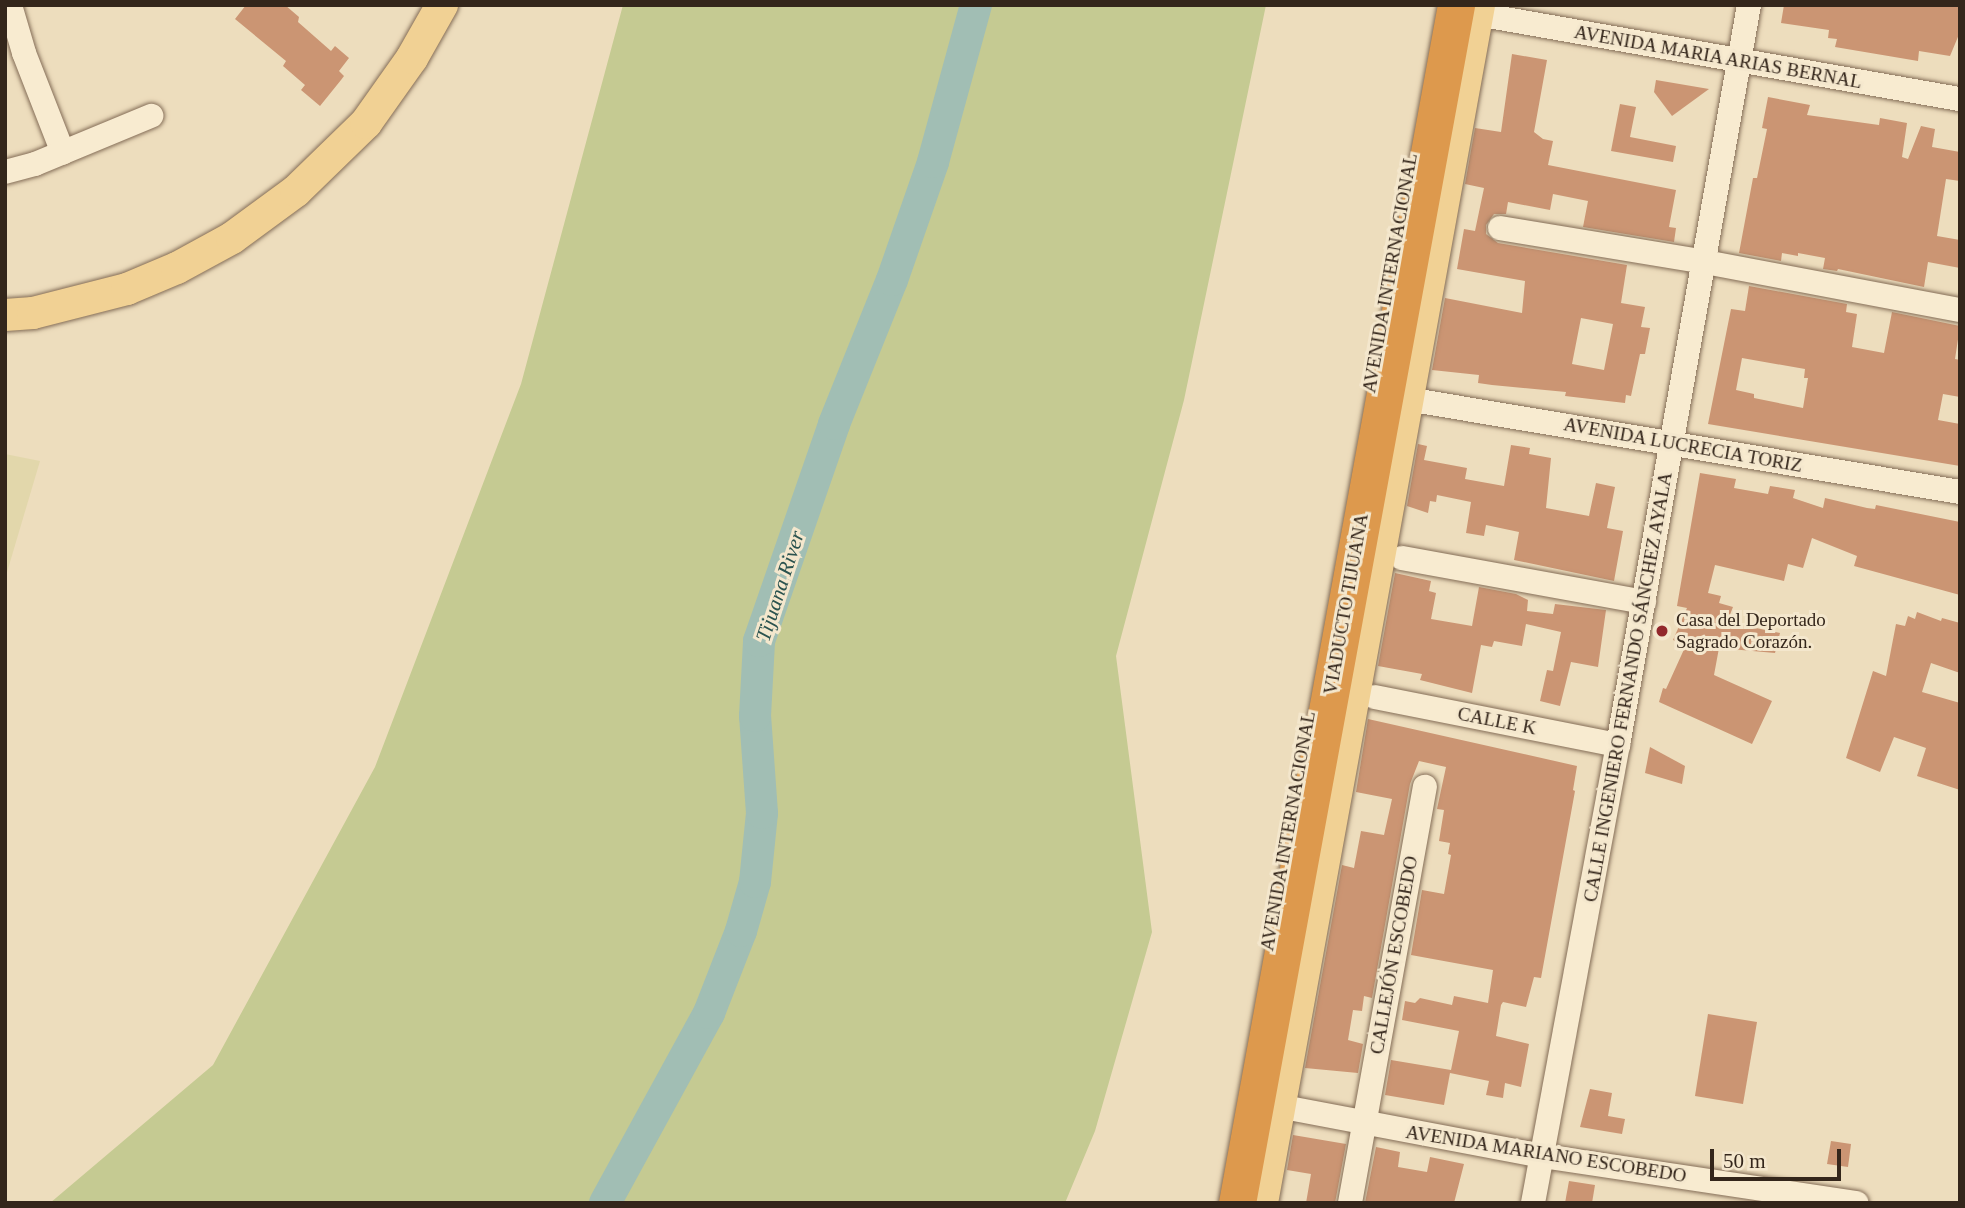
<!DOCTYPE html>
<meta charset="utf-8">
<style>
body{margin:0}
#map{position:relative;width:1965px;height:1208px;overflow:hidden;background:#edddbd;font-family:"Times New Roman",serif}
div>[style]{position:absolute}
.farmland>*{inset:0;background:#e2d7ab}
.green>*{inset:0;background:#c5ca92}
.river>*{height:32px;margin:-16px;padding:0 16px;transform-origin:16px;border-radius:16px;background:#a1beb4}
.building>*{inset:0;background:#cb9573}
.roads{filter:drop-shadow(0 0 2px #846d57) drop-shadow(0 0 2px #846d57)}
.minor>*{height:24px;margin:-12px;padding:0 12px;transform-origin:12px;border-radius:12px;background:#f8ebd0}
.major>*{height:32px;margin:-16px;padding:0 16px;transform-origin:16px;border-radius:16px;background:#f1d194}
.highway>*{height:37px;margin:-18.5px;padding:0 18.5px;transform-origin:18.5px;border-radius:18.5px;background:#dd994d}
.dots>*{width:19px;height:19px;translate:-50% -50%;box-sizing:border-box;border:4px solid #f4e7cd;border-radius:50%}
span{translate:-50% -50%;white-space:nowrap;text-align:center;line-height:1.15;-webkit-text-stroke:6px #f4e7cd;paint-order:stroke}
.street-label{font-size:19px;color:#34261b}
.poi-label{font-size:19px;color:#34261b}
.left{translate:0 -50%;text-align:left}
.water-label{font-size:21px;color:#2b534f;font-style:italic}
.frame{position:absolute;inset:0;border:7px solid #34261b;pointer-events:none}
.scale{position:absolute;left:1710px;top:1149px;width:131px;height:32px;box-sizing:border-box;border:4px solid #34261b;border-top:0;padding-left:9px;font-size:21px;line-height:24px;white-space:nowrap;color:#34261b;-webkit-text-stroke:5px #f4e7cd;paint-order:stroke}
</style>
<div id="map">
<div class="farmland">
<i style="clip-path:polygon(5px 454px,40px 461px,5px 579px)"></i>
</div>
<div class="green">
<i style="clip-path:polygon(623px 5px,1266px 5px,1184px 400px,1116px 656px,1152px 932px,1095px 1131px,1065px 1203px,50px 1203px,213px 1065px,375px 767px,521px 384px)"></i>
</div>
<div class="river">
<i style="left:605px;top:1203px;width:217px;rotate:-61.3deg"></i>
<i style="left:709px;top:1013px;width:88px;rotate:-68.7deg"></i>
<i style="left:741px;top:931px;width:51px;rotate:-74.1deg"></i>
<i style="left:755px;top:882px;width:69px;rotate:-84.2deg"></i>
<i style="left:762px;top:813px;width:97px;rotate:-94.1deg"></i>
<i style="left:755px;top:716px;width:75px;rotate:-86.9deg"></i>
<i style="left:759px;top:641px;width:230px;rotate:-70.9deg"></i>
<i style="left:834px;top:424px;width:155px;rotate:-68.1deg"></i>
<i style="left:892px;top:280px;width:125px;rotate:-70.8deg"></i>
<i style="left:933px;top:162px;width:163px;rotate:-74.7deg"></i>
</div>
<div class="building">
<i style="clip-path:polygon(246px 5px,285px 5px,299px 17px,298px 22px,331px 51px,335px 46px,349px 58px,339px 71px,344px 76px,341px 80px,320px 106px,301px 90px,305px 85px,283px 66px,286px 61px,235px 19px)"></i>
<i style="clip-path:polygon(1784px 5px,1960px 5px,1960px 32px,1950px 56px,1919px 51px,1918px 61px,1835px 47px,1837px 39px,1828px 38px,1829px 30px,1781px 23px)"></i>
<i style="clip-path:polygon(evenodd,1512px 54px,1547px 60px,1534px 132px,1543px 139px,1553px 141px,1548px 165px,1676px 190px,1669px 227px,1676px 228px,1674px 242px,1583px 227px,1588px 201px,1553px 194px,1550px 210px,1508px 202px,1506px 214px,1494px 214px,1486px 225px,1486px 234px,1498px 243px,1627px 265px,1621px 303px,1645px 307px,1641px 327px,1650px 328px,1645px 354px,1640px 354px,1631px 396px,1626px 395px,1625px 403px,1565px 396px,1566px 392px,1492px 385px,1478px 383px,1479px 375px,1432px 370px,1445px 298px,1522px 313px,1525px 281px,1457px 269px,1464px 229px,1475px 231px,1484px 188px,1465px 184px,1475px 128px,1501px 132px,1512px 54px,1581px 318px,1613px 324px,1604px 370px,1572px 364px,1581px 318px)"></i>
<i style="clip-path:polygon(1656px 80px,1709px 89px,1672px 116px,1654px 92px)"></i>
<i style="clip-path:polygon(1768px 97px,1810px 105px,1807px 115px,1879px 125px,1880px 118px,1907px 123px,1902px 157px,1908px 159px,1921px 126px,1935px 129px,1932px 147px,1960px 152px,1960px 181px,1946px 179px,1937px 236px,1960px 240px,1960px 268px,1928px 262px,1924px 287px,1838px 269px,1837px 271px,1823px 269px,1825px 258px,1798px 253px,1798px 256px,1782px 253px,1781px 261px,1739px 253px,1753px 178px,1757px 178px,1767px 129px,1762px 128px)"></i>
<i style="clip-path:polygon(1620px 104px,1636px 107px,1630px 137px,1676px 146px,1673px 162px,1611px 151px)"></i>
<i style="clip-path:polygon(evenodd,1749px 286px,1847px 304px,1846px 312px,1857px 314px,1852px 347px,1884px 353px,1892px 312px,1960px 326px,1955px 359px,1960px 360px,1960px 397px,1943px 394px,1938px 420px,1960px 424px,1960px 466px,1708px 424px,1731px 309px,1745px 311px,1749px 286px,1742px 358px,1805px 369px,1804px 378px,1808px 378px,1803px 408px,1754px 398px,1754px 394px,1736px 390px,1742px 358px)"></i>
<i style="clip-path:polygon(1418px 444px,1427px 446px,1424px 460px,1467px 468px,1465px 479px,1504px 486px,1511px 445px,1530px 448px,1529px 454px,1551px 458px,1546px 508px,1589px 516px,1596px 483px,1615px 487px,1607px 528px,1623px 531px,1614px 581px,1514px 560px,1519px 532px,1486px 525px,1484px 536px,1466px 533px,1471px 502px,1437px 495px,1436px 502px,1430px 501px,1428px 513px,1407px 506px)"></i>
<i style="clip-path:polygon(1700px 473px,1736px 479px,1734px 488px,1768px 494px,1770px 486px,1795px 490px,1793px 498px,1823px 508px,1825px 498px,1867px 508px,1875px 509px,1876px 505px,1960px 522px,1960px 595px,1854px 566px,1857px 556px,1812px 538px,1803px 568px,1788px 564px,1784px 581px,1715px 565px,1708px 593px,1721px 596px,1719px 603px,1733px 607px,1727px 622px,1780px 633px,1775px 653px,1719px 648px,1714px 675px,1772px 701px,1752px 744px,1659px 702px,1663px 688px,1666px 689px,1686px 645px,1673px 640px,1687px 608px,1677px 606px)"></i>
<i style="clip-path:polygon(1395px 573px,1431px 581px,1429px 591px,1436px 593px,1431px 619px,1472px 626px,1479px 587px,1516px 594px,1528px 600px,1527px 611px,1553px 614px,1555px 604px,1606px 610px,1598px 667px,1571px 662px,1560px 706px,1540px 701px,1547px 670px,1553px 671px,1561px 632px,1526px 624px,1522px 646px,1494px 641px,1492px 647px,1481px 645px,1472px 693px,1420px 680px,1422px 674px,1378px 666px)"></i>
<i style="clip-path:polygon(1917px 612px,1941px 621px,1942px 618px,1960px 623px,1960px 673px,1931px 663px,1922px 692px,1960px 703px,1960px 790px,1917px 776px,1926px 748px,1894px 737px,1880px 772px,1846px 758px,1873px 671px,1886px 676px,1896px 624px,1905px 626px,1908px 616px,1915px 619px)"></i>
<i style="clip-path:polygon(1368px 719px,1577px 766px,1573px 790px,1575px 791px,1541px 978px,1534px 977px,1526px 1007px,1503px 1002px,1501px 1005px,1496px 1036px,1529px 1044px,1521px 1087px,1505px 1083px,1503px 1098px,1486px 1095px,1489px 1081px,1450px 1073px,1444px 1105px,1385px 1095px,1391px 1060px,1451px 1070px,1459px 1031px,1402px 1020px,1405px 1001px,1415px 1003px,1420px 998px,1452px 1005px,1454px 996px,1488px 1003px,1493px 970px,1411px 955px,1422px 890px,1444px 894px,1451px 855px,1448px 854px,1450px 843px,1439px 841px,1444px 810px,1437px 809px,1446px 767px,1419px 761px,1410px 784px,1372px 998px,1364px 996px,1362px 1011px,1353px 1010px,1348px 1040px,1363px 1044px,1358px 1073px,1305px 1068px,1342px 865px,1354px 868px,1361px 831px,1384px 835px,1392px 799px,1356px 792px)"></i>
<i style="clip-path:polygon(1650px 747px,1685px 766px,1682px 784px,1645px 773px)"></i>
<i style="clip-path:polygon(1708px 1014px,1757px 1022px,1743px 1104px,1695px 1096px)"></i>
<i style="clip-path:polygon(1590px 1089px,1612px 1093px,1608px 1116px,1625px 1119px,1622px 1134px,1580px 1127px)"></i>
<i style="clip-path:polygon(1293px 1135px,1346px 1144px,1335px 1203px,1306px 1203px,1311px 1174px,1287px 1170px)"></i>
<i style="clip-path:polygon(1831px 1141px,1851px 1144px,1848px 1167px,1827px 1164px)"></i>
<i style="clip-path:polygon(1376px 1147px,1400px 1152px,1398px 1167px,1427px 1172px,1430px 1157px,1464px 1164px,1454px 1203px,1365px 1203px)"></i>
<i style="clip-path:polygon(1569px 1181px,1595px 1185px,1592px 1203px,1565px 1203px)"></i>
</div>
<div class="roads">
<div class="minor">
<i style="left:10px;top:5px;width:50px;rotate:73.7deg"></i>
<i style="left:24px;top:53px;width:107px;rotate:68.7deg"></i>
<i style="left:1477px;top:14px;width:490px;rotate:10deg"></i>
<i style="left:5px;top:172px;width:31px;rotate:-15deg"></i>
<i style="left:35px;top:164px;width:126px;rotate:-22.5deg"></i>
<i style="left:1500px;top:228px;width:208px;rotate:9.4deg"></i>
<i style="left:1705px;top:262px;width:259px;rotate:10.7deg"></i>
<i style="left:1407px;top:399px;width:561px;rotate:9.55deg"></i>
<i style="left:1402px;top:558px;width:246px;rotate:10.3deg"></i>
<i style="left:1375px;top:697px;width:248px;rotate:11.2deg"></i>
<i style="left:1278px;top:1106px;width:269px;rotate:10.7deg"></i>
<i style="left:1542px;top:1156px;width:318px;rotate:8.5deg"></i>
<i style="left:1350px;top:1203px;width:423px;rotate:-79.8deg"></i>
<i style="left:1533px;top:1203px;width:466px;rotate:-79.5deg"></i>
<i style="left:1618px;top:745px;width:752px;rotate:-79.96deg"></i>
</div>
<div class="major">
<i style="left:5px;top:315px;width:28px;rotate:-4deg"></i>
<i style="left:33px;top:313px;width:97px;rotate:-14.3deg"></i>
<i style="left:127px;top:289px;width:54px;rotate:-22.8deg"></i>
<i style="left:177px;top:268px;width:63px;rotate:-28.6deg"></i>
<i style="left:232px;top:238px;width:79px;rotate:-36.3deg"></i>
<i style="left:296px;top:191px;width:98px;rotate:-44.2deg"></i>
<i style="left:366px;top:123px;width:80px;rotate:-54.7deg"></i>
<i style="left:412px;top:58px;width:61px;rotate:-60.5deg"></i>
<i style="left:1262px;top:1203px;width:1217px;rotate:-79.73deg"></i>
</div>
<div class="highway">
<i style="left:1237px;top:1203px;width:1218px;rotate:-79.64deg"></i>
</div>
</div>
<div class="dots">
<i style="left:1662px;top:631px;background:#92282c"></i>
</div>
<div class="street-label">
<span style="left:1718px;top:57px;rotate:10deg">AVENIDA MARIA ARIAS BERNAL</span>
<span style="left:1390px;top:273px;rotate:-80deg">AVENIDA INTERNACIONAL</span>
<span style="left:1683px;top:445px;rotate:10deg">AVENIDA LUCRECIA TORIZ</span>
<span style="left:1346px;top:604px;rotate:-80deg">VIADUCTO TIJUANA</span>
<span style="left:1628px;top:687px;rotate:-80deg">CALLE INGENIERO FERNANDO SÁNCHEZ AYALA</span>
<span style="left:1497px;top:721px;rotate:11deg">CALLE K</span>
<span style="left:1288px;top:831px;rotate:-80deg">AVENIDA INTERNACIONAL</span>
<span style="left:1394px;top:955px;rotate:-80deg">CALLEJÓN ESCOBEDO</span>
<span style="left:1546px;top:1154px;rotate:9deg">AVENIDA MARIANO ESCOBEDO</span>
</div>
<div class="poi-label">
<span class="left" style="left:1676px;top:631px">Casa del Deportado<br>Sagrado Corazón.</span>
</div>
<div class="water-label">
<span style="left:780px;top:586px;rotate:-72deg">Tijuana River</span>
</div>
<div class="frame"></div>
<div class="scale">50 m</div>
</div>
